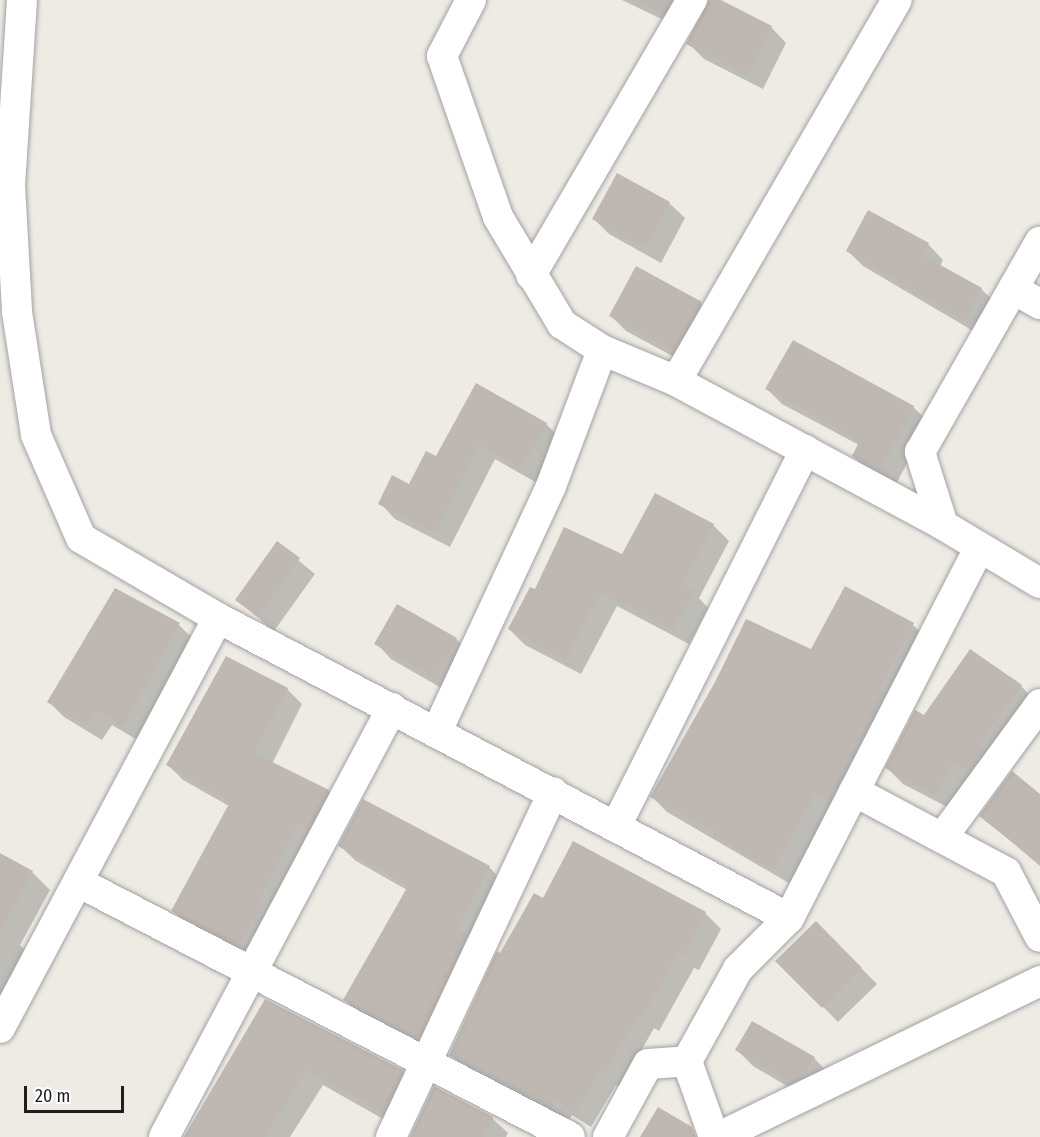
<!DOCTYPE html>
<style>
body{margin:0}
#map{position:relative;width:1040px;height:1137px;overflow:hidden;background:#eeebe5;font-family:"Fira Sans Condensed",sans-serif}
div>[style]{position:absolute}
.shadow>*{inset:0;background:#0003}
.building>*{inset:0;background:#beb7b2}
.roads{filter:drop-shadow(0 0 2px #a2a2a2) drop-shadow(0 0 2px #a2a2a2)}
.minor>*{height:30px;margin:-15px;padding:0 15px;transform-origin:15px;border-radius:15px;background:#fff}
span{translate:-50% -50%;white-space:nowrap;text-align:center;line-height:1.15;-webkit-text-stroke:4.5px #fff;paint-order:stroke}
.scale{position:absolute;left:24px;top:1086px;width:100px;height:27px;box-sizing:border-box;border:3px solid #1e1e1e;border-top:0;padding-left:8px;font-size:18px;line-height:21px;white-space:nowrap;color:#1e1e1e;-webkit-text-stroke:4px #fff;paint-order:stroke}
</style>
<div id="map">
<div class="shadow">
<i style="clip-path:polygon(622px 0,702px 0,680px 28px)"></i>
<i style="clip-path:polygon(709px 0,718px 0,771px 27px,786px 43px,763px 89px,704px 59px,688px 43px,708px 9px)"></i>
<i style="clip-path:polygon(669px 203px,685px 218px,661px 263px,609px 234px,594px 219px)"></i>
<i style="clip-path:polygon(928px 244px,943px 260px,940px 266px,981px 289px,997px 304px,980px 335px,863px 266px,847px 250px)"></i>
<i style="clip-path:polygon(701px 304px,716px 319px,689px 365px,626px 331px,610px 315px)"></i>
<i style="clip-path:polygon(767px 389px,913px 407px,929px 422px,895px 486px,869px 471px,853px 456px,859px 445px,782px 404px)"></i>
<i style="clip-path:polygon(546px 424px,561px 439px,537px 483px,495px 459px,450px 547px,395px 519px,380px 503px,410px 486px,436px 458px)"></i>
<i style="clip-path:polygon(713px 525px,729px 541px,699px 598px,708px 608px,689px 644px,617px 606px,581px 674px,525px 645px,509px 629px,535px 591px)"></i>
<i style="clip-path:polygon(277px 543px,315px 574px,274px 631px,237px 600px)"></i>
<i style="clip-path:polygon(179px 625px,194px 640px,139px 741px,112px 725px,102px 740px,64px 717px,49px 702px)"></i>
<i style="clip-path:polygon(913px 625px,929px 640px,789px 883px,667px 812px,652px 797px,811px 651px)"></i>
<i style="clip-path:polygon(456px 639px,472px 654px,450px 693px,391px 659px,376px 643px)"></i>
<i style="clip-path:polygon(1021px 686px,1036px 702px,985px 786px,968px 776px,951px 809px,903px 784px,887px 768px,924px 717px)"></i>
<i style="clip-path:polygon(287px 689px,302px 704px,272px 764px,328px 791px,343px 807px,255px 960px,189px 926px,173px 911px,229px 806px,183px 780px,167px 764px)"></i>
<i style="clip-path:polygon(1040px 795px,1040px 866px,981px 816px)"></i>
<i style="clip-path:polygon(573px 843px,705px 913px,721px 929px,699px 970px,694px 968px,659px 1031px,654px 1028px,620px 1088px,616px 1085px,591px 1127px,572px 1115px,567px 1122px,466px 1070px,450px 1054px,501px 955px,543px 900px)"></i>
<i style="clip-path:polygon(340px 846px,489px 867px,504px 883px,434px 1053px,360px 1015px,345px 1000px,407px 890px,356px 861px)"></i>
<i style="clip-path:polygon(0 855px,32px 872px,50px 890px,20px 945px,27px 952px,0 1000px)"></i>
<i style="clip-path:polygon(816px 923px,877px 984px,838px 1022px,778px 961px)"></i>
<i style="clip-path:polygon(266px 1000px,402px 1071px,418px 1087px,399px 1128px,323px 1085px,290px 1137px,184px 1137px)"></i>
<i style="clip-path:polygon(737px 1050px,814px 1058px,829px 1074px,807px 1098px,753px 1066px)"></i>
<i style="clip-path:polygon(492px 1118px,508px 1133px,506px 1137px,412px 1137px)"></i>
</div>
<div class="building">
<i style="clip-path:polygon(636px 0,672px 0,664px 14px)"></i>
<i style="clip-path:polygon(709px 0,721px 0,772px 26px,747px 75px,686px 44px)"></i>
<i style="clip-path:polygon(617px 173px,670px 202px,645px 248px,592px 219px)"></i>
<i style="clip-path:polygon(868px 210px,929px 243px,922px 255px,982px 288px,964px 321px,846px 251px)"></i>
<i style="clip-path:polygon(636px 266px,702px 302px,673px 351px,609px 316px)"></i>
<i style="clip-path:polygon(793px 340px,914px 406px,880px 471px,852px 456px,860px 440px,765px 389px)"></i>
<i style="clip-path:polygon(476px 383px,547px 423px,521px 468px,479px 445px,435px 532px,378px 504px,392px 475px,409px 484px,426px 451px,436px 456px)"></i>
<i style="clip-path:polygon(655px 493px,714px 524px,682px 585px,694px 591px,673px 630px,601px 592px,565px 660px,508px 629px,530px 587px,535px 589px,564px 527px,622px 554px)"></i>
<i style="clip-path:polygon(277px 541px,300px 558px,258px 617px,235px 600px)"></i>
<i style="clip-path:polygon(845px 586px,914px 623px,879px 690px,885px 694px,830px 800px,816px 793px,773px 869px,713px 835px,715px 831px,650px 797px,715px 682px,746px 619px,811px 649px)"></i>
<i style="clip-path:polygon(115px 588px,180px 623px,123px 727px,96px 710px,86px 726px,47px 702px)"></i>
<i style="clip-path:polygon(397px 604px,457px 638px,434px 678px,374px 644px)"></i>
<i style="clip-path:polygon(970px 649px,1022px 685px,979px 745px,985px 750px,969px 771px,952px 762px,935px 795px,885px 768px,915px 710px,924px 715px)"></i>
<i style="clip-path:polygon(226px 656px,288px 688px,254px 753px,329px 790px,308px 829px,298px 823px,259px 899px,264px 902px,239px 946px,171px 911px,230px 802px,166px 765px)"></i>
<i style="clip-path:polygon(1012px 771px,1040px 794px,1040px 864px,979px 816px)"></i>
<i style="clip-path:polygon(363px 799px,490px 866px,457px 928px,467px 934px,418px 1039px,343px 1000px,408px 886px,338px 846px)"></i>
<i style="clip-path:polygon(573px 841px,706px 912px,683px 956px,678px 953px,643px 1016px,639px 1014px,604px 1073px,600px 1071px,576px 1112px,556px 1100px,552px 1108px,449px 1055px,497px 951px,500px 953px,534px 893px,543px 898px)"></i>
<i style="clip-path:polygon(0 853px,33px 871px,0 932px)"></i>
<i style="clip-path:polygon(816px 921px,862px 968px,822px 1008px,775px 961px)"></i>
<i style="clip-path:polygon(265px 999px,403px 1070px,383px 1113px,307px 1070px,265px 1137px,184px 1137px)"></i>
<i style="clip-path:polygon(752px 1021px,815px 1057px,803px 1077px,791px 1083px,735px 1050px)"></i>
<i style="clip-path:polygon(434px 1086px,493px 1117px,483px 1137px,410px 1137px)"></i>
<i style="clip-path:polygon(658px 1107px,692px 1127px,696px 1137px,640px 1137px)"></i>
</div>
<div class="roads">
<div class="minor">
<i style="left:22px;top:0;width:185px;rotate:93.7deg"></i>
<i style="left:10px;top:185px;width:127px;rotate:86.8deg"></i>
<i style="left:17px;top:312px;width:124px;rotate:81.2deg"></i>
<i style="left:36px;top:435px;width:112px;rotate:66.4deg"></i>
<i style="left:81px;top:538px;width:159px;rotate:30.3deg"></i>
<i style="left:218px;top:618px;width:645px;rotate:27.72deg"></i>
<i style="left:471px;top:0;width:63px;rotate:117.4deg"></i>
<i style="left:442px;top:56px;width:170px;rotate:70.8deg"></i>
<i style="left:498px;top:217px;width:125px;rotate:59.1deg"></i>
<i style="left:562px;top:324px;width:48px;rotate:33deg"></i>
<i style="left:602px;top:350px;width:80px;rotate:22.7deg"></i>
<i style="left:676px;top:381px;width:303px;rotate:28.3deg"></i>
<i style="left:943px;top:525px;width:113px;rotate:30.9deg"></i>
<i style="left:531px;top:275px;width:319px;rotate:-59.7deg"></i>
<i style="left:1013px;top:289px;width:31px;rotate:29deg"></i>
<i style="left:676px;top:381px;width:440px;rotate:-59.9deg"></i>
<i style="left:943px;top:525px;width:77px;rotate:-107.5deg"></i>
<i style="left:920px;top:452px;width:242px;rotate:-60.3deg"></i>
<i style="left:437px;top:731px;width:270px;rotate:-65deg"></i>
<i style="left:551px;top:486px;width:145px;rotate:-69.4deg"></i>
<i style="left:854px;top:791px;width:172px;rotate:28.1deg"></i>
<i style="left:1006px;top:872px;width:73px;rotate:62.4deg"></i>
<i style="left:616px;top:826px;width:421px;rotate:-63.3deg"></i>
<i style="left:942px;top:838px;width:166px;rotate:-53.8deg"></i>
<i style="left:78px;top:882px;width:554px;rotate:27.4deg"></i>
<i style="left:0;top:1028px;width:464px;rotate:-62deg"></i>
<i style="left:164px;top:1137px;width:486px;rotate:-62deg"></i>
<i style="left:391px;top:1137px;width:381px;rotate:-64.8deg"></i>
<i style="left:608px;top:1137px;width:83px;rotate:-61.3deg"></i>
<i style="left:648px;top:1064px;width:39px;rotate:-4deg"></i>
<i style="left:714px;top:1137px;width:81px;rotate:-109.6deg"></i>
<i style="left:687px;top:1061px;width:105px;rotate:-61deg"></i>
<i style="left:738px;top:969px;width:72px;rotate:-45deg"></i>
<i style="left:789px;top:918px;width:416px;rotate:-62.8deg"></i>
<i style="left:719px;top:1137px;width:357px;rotate:-25.9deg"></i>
</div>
</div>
<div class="scale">20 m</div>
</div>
